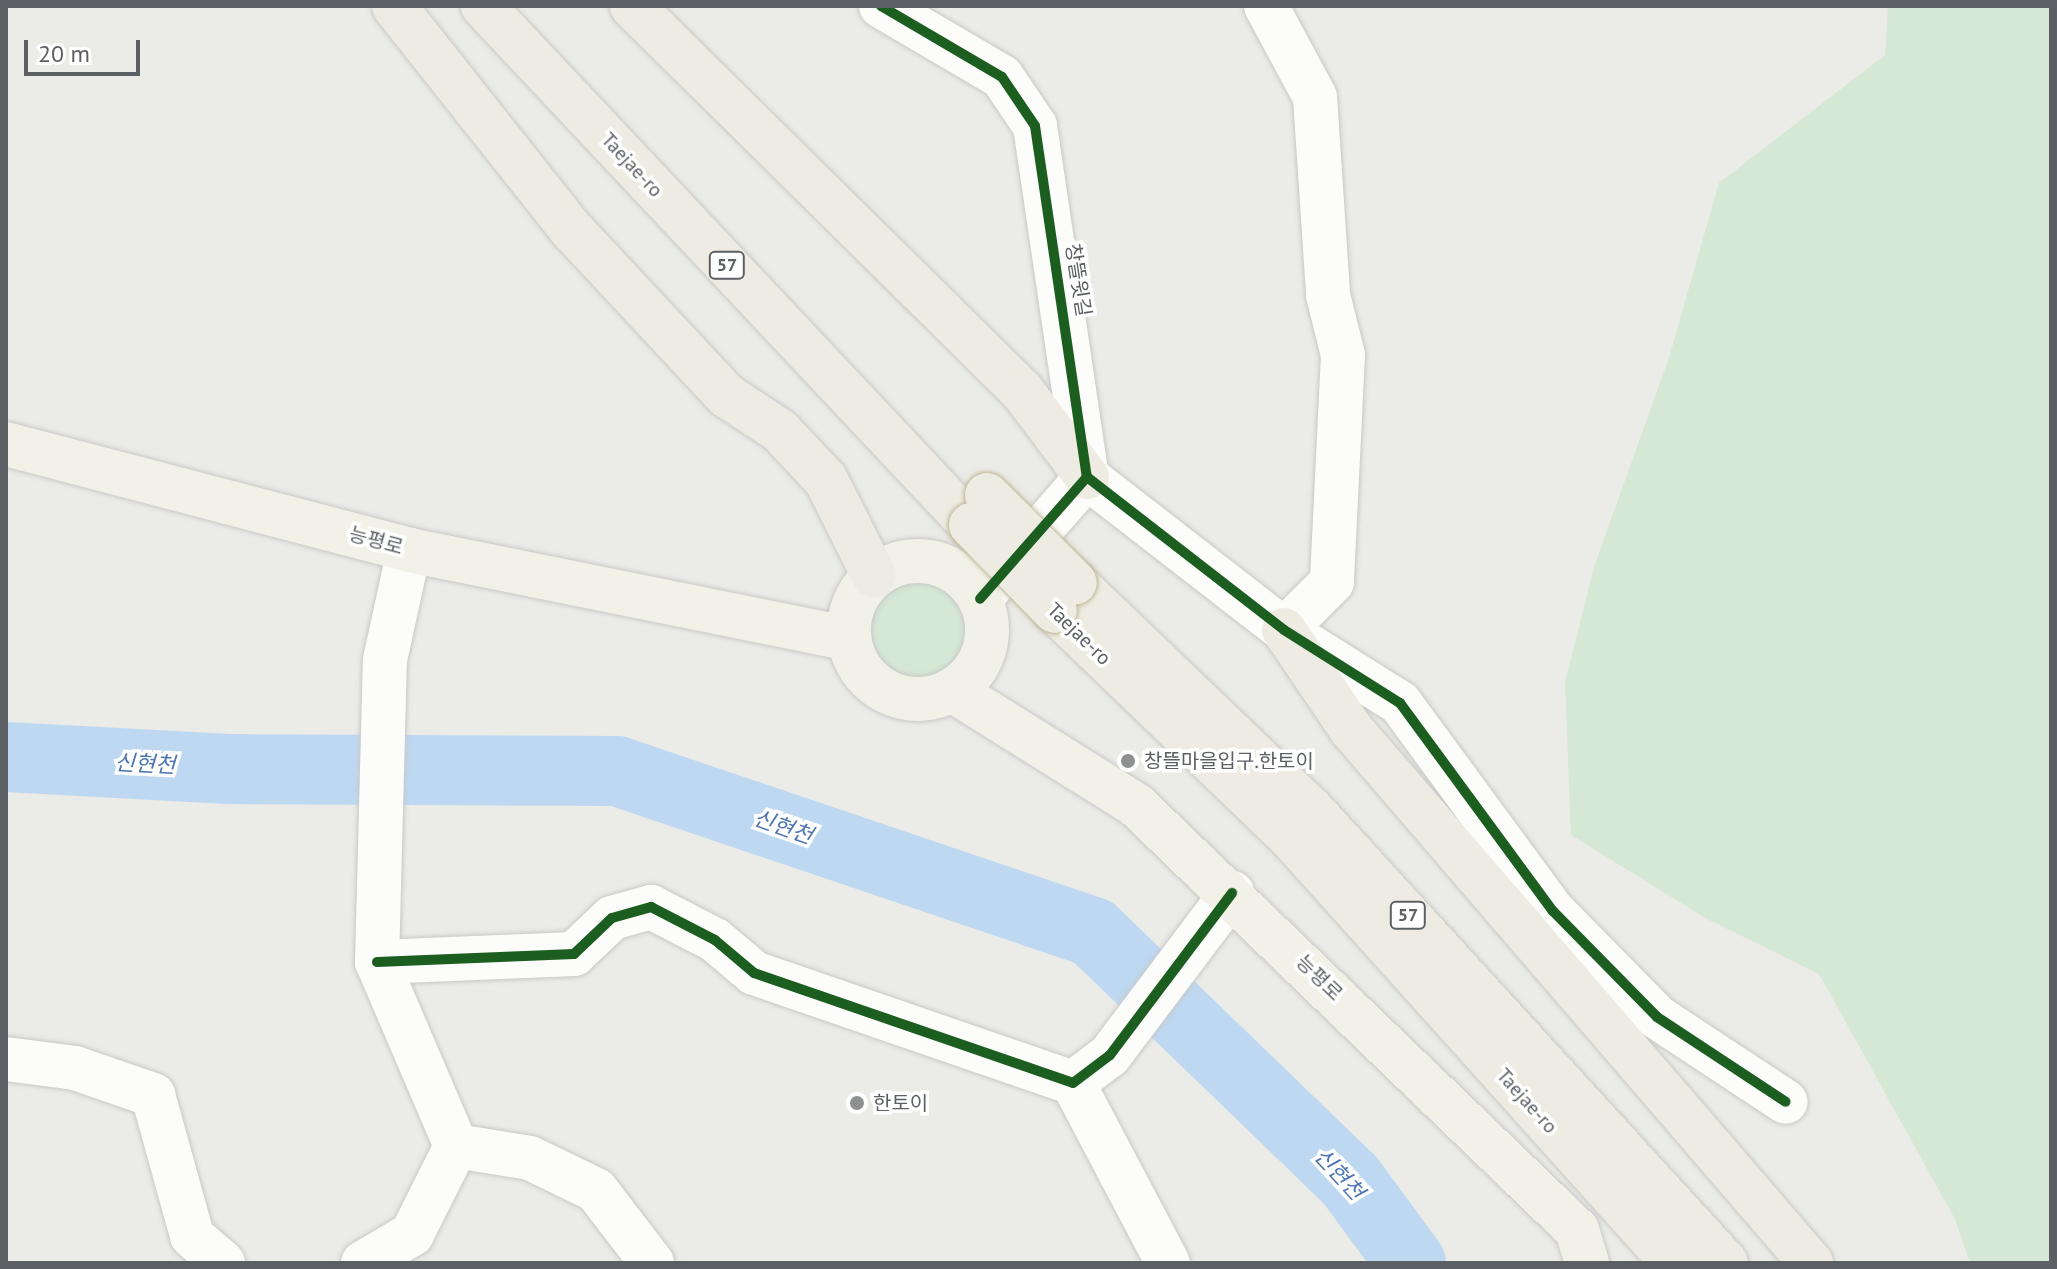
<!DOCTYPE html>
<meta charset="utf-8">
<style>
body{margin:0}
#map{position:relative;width:2057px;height:1269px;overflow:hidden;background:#ebebe7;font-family:"PT Sans","Noto Sans KR",sans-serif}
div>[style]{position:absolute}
.green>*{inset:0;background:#d5e7d5}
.round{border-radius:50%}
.river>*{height:70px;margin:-35px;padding:0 35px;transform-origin:35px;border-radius:35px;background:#bed8f2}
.roads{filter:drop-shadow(0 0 2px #c8c9c8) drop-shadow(0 0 2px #c8c9c8)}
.minor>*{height:44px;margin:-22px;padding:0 22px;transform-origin:22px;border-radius:22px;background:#fcfcfb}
.major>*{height:44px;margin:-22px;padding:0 22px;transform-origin:22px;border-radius:22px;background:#f2f1e8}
.major>.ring{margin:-22px;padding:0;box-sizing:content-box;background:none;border:44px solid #f2f1e8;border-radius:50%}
.highway>*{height:44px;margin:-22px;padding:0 22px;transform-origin:22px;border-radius:22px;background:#eeece2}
.bridges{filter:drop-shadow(0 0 2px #c0b797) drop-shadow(0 0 2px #c0b797)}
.highway-bridge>*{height:44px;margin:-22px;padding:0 22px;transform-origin:22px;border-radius:22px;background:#eeece2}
.cycleway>*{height:10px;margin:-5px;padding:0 5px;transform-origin:5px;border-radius:5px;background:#1b5e20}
.dots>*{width:22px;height:22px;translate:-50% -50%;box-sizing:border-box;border:4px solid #fff;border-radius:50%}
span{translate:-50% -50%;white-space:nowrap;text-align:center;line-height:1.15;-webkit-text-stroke:7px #fff;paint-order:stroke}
.shield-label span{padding:2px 6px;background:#fff;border:2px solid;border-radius:6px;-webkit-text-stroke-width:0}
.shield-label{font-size:18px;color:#5c5f64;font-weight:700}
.street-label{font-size:20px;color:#5c5f64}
.poi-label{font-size:20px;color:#5c5f64}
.left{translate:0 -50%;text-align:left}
.water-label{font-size:22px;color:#4c75b1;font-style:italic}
.frame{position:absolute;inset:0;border:8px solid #5c5f64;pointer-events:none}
.scale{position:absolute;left:24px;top:40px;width:116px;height:36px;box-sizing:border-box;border:4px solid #5c5f64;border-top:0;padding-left:10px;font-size:24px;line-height:28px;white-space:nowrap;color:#5c5f64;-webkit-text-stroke:6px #fff;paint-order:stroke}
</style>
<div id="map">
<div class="green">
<i style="clip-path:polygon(1888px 6px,2051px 6px,2051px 1263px,1970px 1263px,1955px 1219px,1819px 974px,1707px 919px,1571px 835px,1565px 682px,1595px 564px,1669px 358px,1719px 183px,1885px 55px)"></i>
<i class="round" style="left:869px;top:579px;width:100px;height:100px"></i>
</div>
<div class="river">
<i style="left:6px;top:757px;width:223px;rotate:3.1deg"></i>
<i style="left:229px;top:769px;width:388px;rotate:0.3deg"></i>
<i style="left:617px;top:771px;width:502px;rotate:18.69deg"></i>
<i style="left:1093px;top:932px;width:357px;rotate:44deg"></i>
<i style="left:1350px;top:1180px;width:103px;rotate:53.7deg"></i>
</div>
<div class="roads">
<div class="minor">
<i style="left:881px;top:6px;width:140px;rotate:30.4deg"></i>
<i style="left:1002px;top:77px;width:59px;rotate:56deg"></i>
<i style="left:1035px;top:126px;width:355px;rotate:81.6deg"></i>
<i style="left:1087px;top:477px;width:162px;rotate:131.3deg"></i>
<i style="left:1266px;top:6px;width:103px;rotate:61.7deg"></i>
<i style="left:1315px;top:97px;width:198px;rotate:86.2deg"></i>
<i style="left:1328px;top:295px;width:62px;rotate:76deg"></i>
<i style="left:1343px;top:355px;width:227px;rotate:92.8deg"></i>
<i style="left:1332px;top:582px;width:68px;rotate:135deg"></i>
<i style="left:1087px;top:477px;width:249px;rotate:37.8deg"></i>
<i style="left:1284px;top:630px;width:137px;rotate:32.2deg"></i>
<i style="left:1400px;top:703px;width:258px;rotate:53.7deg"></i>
<i style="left:1553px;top:911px;width:148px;rotate:45.5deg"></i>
<i style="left:1657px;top:1017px;width:154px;rotate:33.4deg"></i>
<i style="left:377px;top:962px;width:197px;rotate:-2.3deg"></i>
<i style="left:574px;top:954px;width:52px;rotate:-43.5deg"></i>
<i style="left:612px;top:918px;width:41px;rotate:-15.8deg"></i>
<i style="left:651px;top:907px;width:72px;rotate:27.3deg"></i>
<i style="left:715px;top:940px;width:51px;rotate:40.2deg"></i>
<i style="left:754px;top:973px;width:337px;rotate:19deg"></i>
<i style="left:1073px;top:1083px;width:46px;rotate:-37.1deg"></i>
<i style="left:1110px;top:1055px;width:203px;rotate:-53deg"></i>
<i style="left:6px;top:1059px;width:70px;rotate:7.4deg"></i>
<i style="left:75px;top:1068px;width:83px;rotate:19.1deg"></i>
<i style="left:153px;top:1095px;width:146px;rotate:74.5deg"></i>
<i style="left:192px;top:1236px;width:41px;rotate:41.1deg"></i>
<i style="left:1073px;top:1083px;width:204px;rotate:62.2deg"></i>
<i style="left:456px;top:1146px;width:75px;rotate:9.2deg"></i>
<i style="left:530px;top:1158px;width:73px;rotate:25.9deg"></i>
<i style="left:596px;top:1190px;width:92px;rotate:52.5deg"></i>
<i style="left:363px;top:1263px;width:57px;rotate:-30.6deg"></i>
<i style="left:412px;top:1234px;width:98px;rotate:-63.4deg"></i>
<i style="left:456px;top:1146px;width:200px;rotate:-113.2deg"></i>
<i style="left:377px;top:962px;width:302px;rotate:-88.5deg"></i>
<i style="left:385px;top:660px;width:113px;rotate:-77.7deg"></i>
</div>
<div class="major">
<i style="left:6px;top:444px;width:417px;rotate:14.7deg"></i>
<i style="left:409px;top:550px;width:449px;rotate:11.4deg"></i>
<i class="ring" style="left:849px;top:561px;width:94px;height:94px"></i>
<i style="left:952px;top:690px;width:217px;rotate:32deg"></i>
<i style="left:1136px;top:805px;width:612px;rotate:43.94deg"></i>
<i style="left:1577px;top:1230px;width:34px;rotate:73deg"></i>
</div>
<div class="highway">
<i style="left:394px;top:6px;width:285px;rotate:51.6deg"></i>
<i style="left:571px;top:229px;width:229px;rotate:47deg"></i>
<i style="left:727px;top:396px;width:64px;rotate:33.4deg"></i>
<i style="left:780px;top:431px;width:67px;rotate:46.8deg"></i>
<i style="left:826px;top:480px;width:107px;rotate:63.4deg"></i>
<i style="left:483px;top:6px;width:712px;rotate:46.76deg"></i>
<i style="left:632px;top:6px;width:548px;rotate:44.63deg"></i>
<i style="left:1022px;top:391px;width:108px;rotate:52.9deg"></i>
<i style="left:1075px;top:583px;width:327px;rotate:43.8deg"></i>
<i style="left:1311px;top:809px;width:615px;rotate:47.57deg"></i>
<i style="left:1055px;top:611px;width:327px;rotate:43.9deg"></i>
<i style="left:1291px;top:838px;width:571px;rotate:48.05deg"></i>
<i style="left:1284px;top:630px;width:120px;rotate:55.9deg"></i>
<i style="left:1351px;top:729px;width:705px;rotate:49.26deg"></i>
</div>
</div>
<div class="bridges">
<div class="highway-bridge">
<i style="left:987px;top:495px;width:124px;rotate:45deg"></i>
<i style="left:971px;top:525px;width:120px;rotate:45.7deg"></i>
</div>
</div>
<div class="cycleway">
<i style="left:881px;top:6px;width:140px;rotate:30.4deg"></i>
<i style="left:1002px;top:77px;width:59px;rotate:56deg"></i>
<i style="left:1035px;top:126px;width:355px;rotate:81.6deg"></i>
<i style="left:1087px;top:477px;width:162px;rotate:131.3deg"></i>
<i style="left:1087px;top:477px;width:249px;rotate:37.8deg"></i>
<i style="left:1284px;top:630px;width:137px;rotate:32.2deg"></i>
<i style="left:1400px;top:703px;width:258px;rotate:53.7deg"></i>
<i style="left:1553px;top:911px;width:148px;rotate:45.5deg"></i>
<i style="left:1657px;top:1017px;width:154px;rotate:33.4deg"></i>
<i style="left:377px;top:962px;width:197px;rotate:-2.3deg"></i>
<i style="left:574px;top:954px;width:52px;rotate:-43.5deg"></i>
<i style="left:612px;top:918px;width:41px;rotate:-15.8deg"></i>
<i style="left:651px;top:907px;width:72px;rotate:27.3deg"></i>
<i style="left:715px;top:940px;width:51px;rotate:40.2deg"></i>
<i style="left:754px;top:973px;width:337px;rotate:19deg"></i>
<i style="left:1073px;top:1083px;width:46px;rotate:-37.1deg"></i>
<i style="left:1110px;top:1055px;width:203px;rotate:-53deg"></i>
</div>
<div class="dots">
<i style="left:1128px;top:761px;background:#8e9092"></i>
<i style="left:857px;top:1103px;background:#8e9092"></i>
</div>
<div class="shield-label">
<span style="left:727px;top:265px">57</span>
<span style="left:1408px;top:915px">57</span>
</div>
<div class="street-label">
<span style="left:632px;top:165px;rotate:47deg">Taejae-ro</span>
<span style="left:1078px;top:280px;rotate:81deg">창뜰윗길</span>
<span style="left:376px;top:541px;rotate:15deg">능평로</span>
<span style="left:1079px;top:634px;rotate:44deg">Taejae-ro</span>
<span style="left:1319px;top:978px;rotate:44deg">능평로</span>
<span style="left:1527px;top:1101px;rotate:48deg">Taejae-ro</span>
</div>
<div class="poi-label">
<span class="left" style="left:1144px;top:761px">창뜰마을입구.한토이</span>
<span class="left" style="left:873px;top:1103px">한토이</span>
</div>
<div class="water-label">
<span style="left:145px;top:764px;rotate:3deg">신현천</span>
<span style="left:783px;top:827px;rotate:19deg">신현천</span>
<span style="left:1339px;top:1174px;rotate:47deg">신현천</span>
</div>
<div class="frame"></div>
<div class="scale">20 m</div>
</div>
